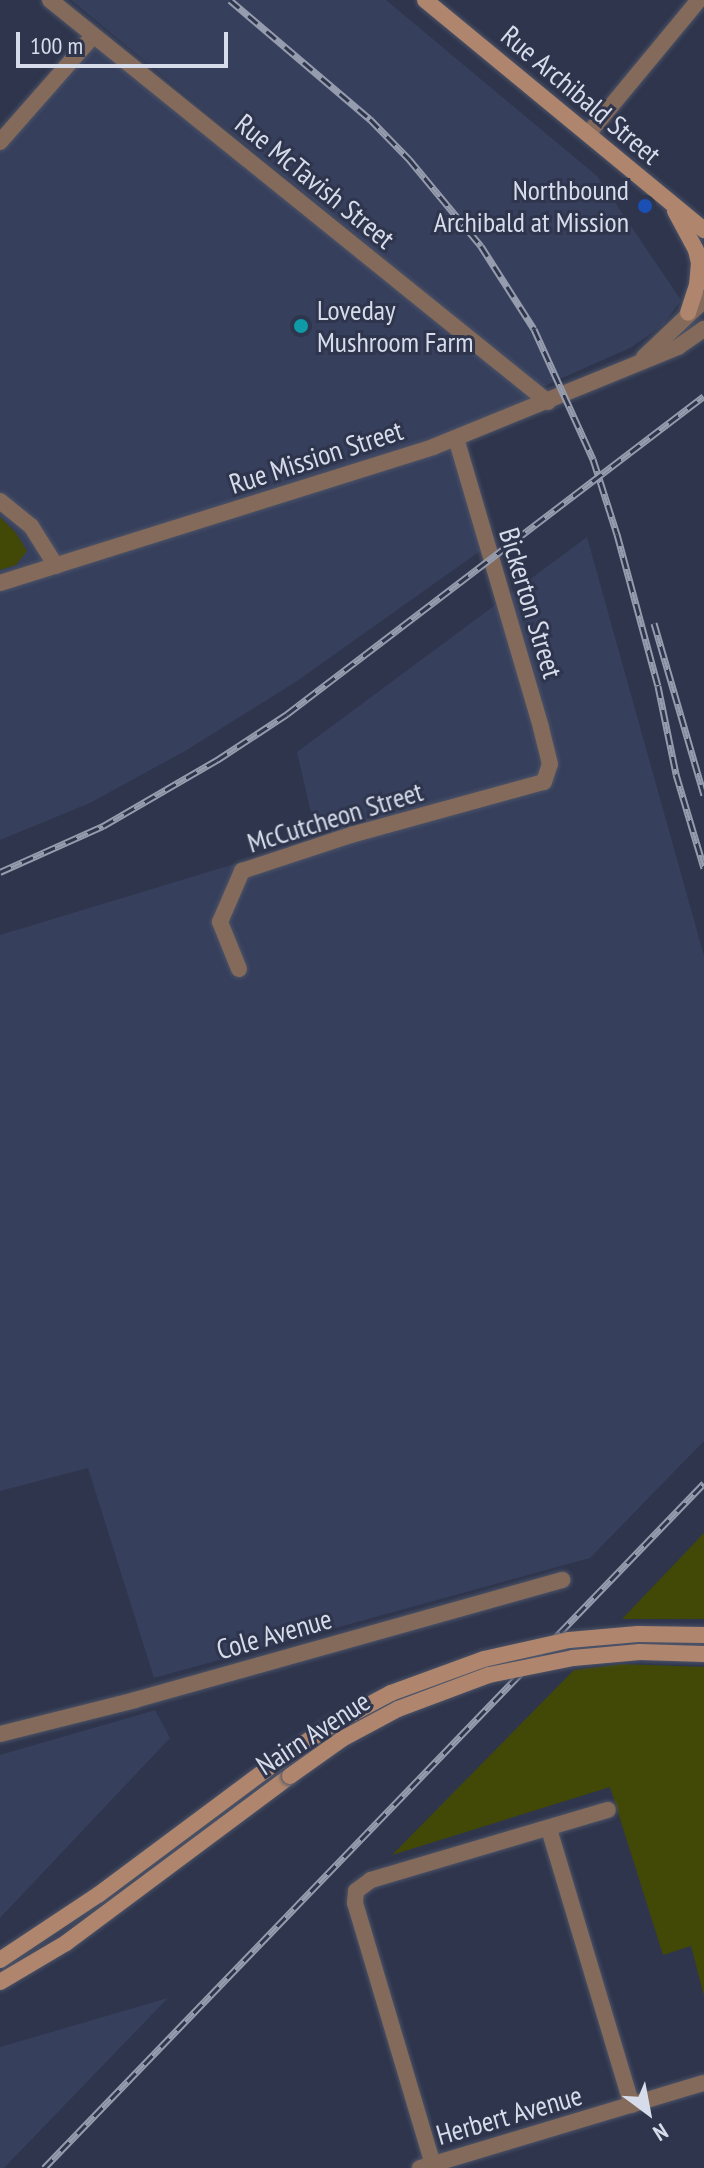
<!DOCTYPE html>
<style>
body{margin:0}
#map{position:relative;width:704px;height:2168px;overflow:hidden;background:#2e354c;font-family:"PT Sans Narrow",sans-serif}
div>[style]{position:absolute}
.built>*{inset:0;background:#363f5c}
.green>*{inset:0;background:#424806}
.roads{filter:drop-shadow(0 0 2px #4c5368) drop-shadow(0 0 2px #4c5368)}
.minor>*{height:16px;margin:-8px;padding:0 8px;transform-origin:8px;border-radius:8px;background:#846a5a}
.tertiary>*{height:16px;margin:-8px;padding:0 8px;transform-origin:8px;border-radius:8px;background:#846a5a}
.secondary>*{height:16px;margin:-8px;padding:0 8px;transform-origin:8px;border-radius:8px;background:#af866d}
.rail>*{height:7px;margin-top:-3.5px;transform-origin:0;background:repeating-linear-gradient(90deg,#2e354c 0 12px,#959cad 0 24px);box-sizing:border-box;border-block:2px solid #959cad}
.bridges{filter:drop-shadow(0 0 2px #4c5368) drop-shadow(0 0 2px #4c5368)}
.secondary-bridge>*{height:16px;margin:-8px;padding:0 8px;transform-origin:8px;border-radius:8px;background:#af866d}
.dots>*{width:22px;height:22px;translate:-50% -50%;box-sizing:border-box;border:4px solid #2e354c;border-radius:50%}
span{translate:-50% -50%;white-space:nowrap;text-align:center;line-height:1.15;-webkit-text-stroke:6px #2e354c;paint-order:stroke}
.street-label{font-size:28px;color:#d6dcea}
.poi-label{font-size:28px;color:#d6dcea}
.right{translate:-100% -50%;text-align:right}
.left{translate:0 -50%;text-align:left}
.north{position:absolute;left:608px;top:2072px;width:80px;height:80px;-webkit-text-stroke:6px #2e354c;paint-order:stroke;rotate:148deg;font-size:22px;font-weight:700;line-height:32px;text-align:center;color:#d6dcea}
.north::after{content:'';display:block;margin:auto;width:28px;height:36px;background:#d6dcea;clip-path:polygon(50% 0,100% 100%,50% 72%,0 100%)}
.scale{position:absolute;left:16px;top:32px;width:212px;height:36px;box-sizing:border-box;border:4px solid #d6dcea;border-top:0;padding-left:10px;font-size:24px;line-height:28px;white-space:nowrap;color:#d6dcea;-webkit-text-stroke:6px #2e354c;paint-order:stroke}
</style>
<div id="map">
<div class="built">
<i style="clip-path:polygon(71px 0,386px 0,597px 176px,681px 300px,664px 324px,632px 347px,540px 388px)"></i>
<i style="clip-path:polygon(93px 36px,548px 402px,453px 437px,483px 549px,297px 681px,185px 751px,90px 803px,0 840px,0 142px)"></i>
<i style="clip-path:polygon(587px 537px,704px 956px,704px 1441px,590px 1558px,154px 1678px,88px 1468px,0 1491px,0 935px,317px 839px,297px 752px)"></i>
<i style="clip-path:polygon(155px 1710px,170px 1738px,0 1918px,0 1755px)"></i>
<i style="clip-path:polygon(168px 1998px,4px 2168px,0 2168px,0 2047px)"></i>
</div>
<div class="green">
<i style="clip-path:polygon(0 517px,16px 533px,27px 551px,16px 565px,0 570px)"></i>
<i style="clip-path:polygon(704px 1533px,704px 1619px,622px 1619px)"></i>
<i style="clip-path:polygon(622px 1664px,704px 1667px,704px 1996px,691px 1946px,663px 1955px,610px 1787px,392px 1855px,574px 1670px)"></i>
</div>
<div class="roads">
<div class="minor">
<i style="left:50px;top:0;width:640px;rotate:38.91deg"></i>
<i style="left:588px;top:134px;width:174px;rotate:-50.4deg"></i>
<i style="left:0;top:142px;width:141px;rotate:-48.7deg"></i>
<i style="left:0;top:501px;width:40px;rotate:39deg"></i>
<i style="left:31px;top:526px;width:47px;rotate:58deg"></i>
<i style="left:239px;top:969px;width:51px;rotate:-112deg"></i>
<i style="left:220px;top:922px;width:56px;rotate:-66.7deg"></i>
<i style="left:242px;top:871px;width:115px;rotate:-18.3deg"></i>
<i style="left:351px;top:835px;width:200px;rotate:-15.4deg"></i>
<i style="left:544px;top:782px;width:19px;rotate:-72deg"></i>
<i style="left:550px;top:764px;width:38px;rotate:-104deg"></i>
<i style="left:541px;top:727px;width:300px;rotate:-106.4deg"></i>
<i style="left:0;top:1734px;width:139px;rotate:-14.1deg"></i>
<i style="left:135px;top:1700px;width:444px;rotate:-15.7deg"></i>
<i style="left:549px;top:1829px;width:288px;rotate:73.3deg"></i>
<i style="left:420px;top:2168px;width:296px;rotate:-16.7deg"></i>
<i style="left:434px;top:2168px;width:277px;rotate:-106.6deg"></i>
<i style="left:355px;top:1903px;width:12px;rotate:-85deg"></i>
<i style="left:356px;top:1891px;width:19px;rotate:-36deg"></i>
<i style="left:371px;top:1880px;width:247px;rotate:-16.5deg"></i>
</div>
<div class="tertiary">
<i style="left:644px;top:357px;width:83px;rotate:-43.5deg"></i>
<i style="left:0;top:583px;width:454px;rotate:-17.4deg"></i>
<i style="left:433px;top:447px;width:265px;rotate:-22.2deg"></i>
<i style="left:678px;top:347px;width:32px;rotate:-35deg"></i>
</div>
<div class="secondary">
<i style="left:425px;top:0;width:362px;rotate:39.5deg"></i>
<i style="left:675px;top:211px;width:44px;rotate:61.7deg"></i>
<i style="left:696px;top:250px;width:13px;rotate:77deg"></i>
<i style="left:699px;top:263px;width:22px;rotate:95deg"></i>
<i style="left:697px;top:285px;width:29px;rotate:108deg"></i>
<i style="left:0;top:1960px;width:118px;rotate:-33.6deg"></i>
<i style="left:98px;top:1895px;width:226px;rotate:-36.7deg"></i>
<i style="left:0;top:1982px;width:77px;rotate:-30.6deg"></i>
<i style="left:66px;top:1943px;width:279px;rotate:-36.7deg"></i>
</div>
</div>
<div class="rail">
<i style="left:230px;top:0;width:184px;rotate:40.4deg"></i>
<i style="left:370px;top:119px;width:56px;rotate:45.7deg"></i>
<i style="left:409px;top:159px;width:113px;rotate:50.4deg"></i>
<i style="left:481px;top:246px;width:98px;rotate:57.4deg"></i>
<i style="left:534px;top:329px;width:143px;rotate:65.6deg"></i>
<i style="left:593px;top:459px;width:79px;rotate:72.3deg"></i>
<i style="left:617px;top:534px;width:157px;rotate:74.9deg"></i>
<i style="left:658px;top:686px;width:90px;rotate:78.4deg"></i>
<i style="left:676px;top:774px;width:98px;rotate:73.4deg"></i>
<i style="left:654px;top:623px;width:179px;rotate:73.8deg"></i>
<i style="left:0;top:872px;width:113px;rotate:-24.1deg"></i>
<i style="left:103px;top:826px;width:132px;rotate:-30.1deg"></i>
<i style="left:217px;top:760px;width:84px;rotate:-33.3deg"></i>
<i style="left:287px;top:714px;width:524px;rotate:-37.33deg"></i>
<i style="left:44px;top:2168px;width:951px;rotate:-46.06deg"></i>
</div>
<div class="bridges">
<div class="secondary-bridge">
<i style="left:279px;top:1760px;width:65px;rotate:-33.7deg"></i>
<i style="left:333px;top:1724px;width:66px;rotate:-28.1deg"></i>
<i style="left:391px;top:1693px;width:99px;rotate:-20.1deg"></i>
<i style="left:484px;top:1659px;width:87px;rotate:-12.6deg"></i>
<i style="left:569px;top:1640px;width:69px;rotate:-5deg"></i>
<i style="left:638px;top:1634px;width:66px;rotate:0.9deg"></i>
<i style="left:290px;top:1776px;width:64px;rotate:-35.4deg"></i>
<i style="left:342px;top:1739px;width:64px;rotate:-28.2deg"></i>
<i style="left:398px;top:1709px;width:97px;rotate:-20.5deg"></i>
<i style="left:489px;top:1675px;width:86px;rotate:-11.4deg"></i>
<i style="left:573px;top:1658px;width:67px;rotate:-5.1deg"></i>
<i style="left:640px;top:1652px;width:64px;rotate:1.8deg"></i>
</div>
</div>
<div class="dots">
<i style="left:645px;top:206px;background:#1a4fb4"></i>
<i style="left:301px;top:326px;background:#0f9aa8"></i>
</div>
<div class="street-label">
<span style="left:581px;top:95px;rotate:40deg">Rue Archibald Street</span>
<span style="left:315px;top:181px;rotate:39deg">Rue McTavish Street</span>
<span style="left:316px;top:457px;rotate:-18deg">Rue Mission Street</span>
<span style="left:531px;top:603px;rotate:73deg">Bickerton Street</span>
<span style="left:335px;top:817px;rotate:-17deg">McCutcheon Street</span>
<span style="left:274px;top:1634px;rotate:-16deg">Cole Avenue</span>
<span style="left:313px;top:1733px;rotate:-33deg">Nairn Avenue</span>
<span style="left:509px;top:2115px;rotate:-16deg">Herbert Avenue</span>
</div>
<div class="poi-label">
<span class="right" style="left:629px;top:206px">Northbound<br>Archibald at Mission</span>
<span class="left" style="left:317px;top:326px">Loveday<br>Mushroom Farm</span>
</div>
<div class="north">N</div>
<div class="scale">100 m</div>
</div>
